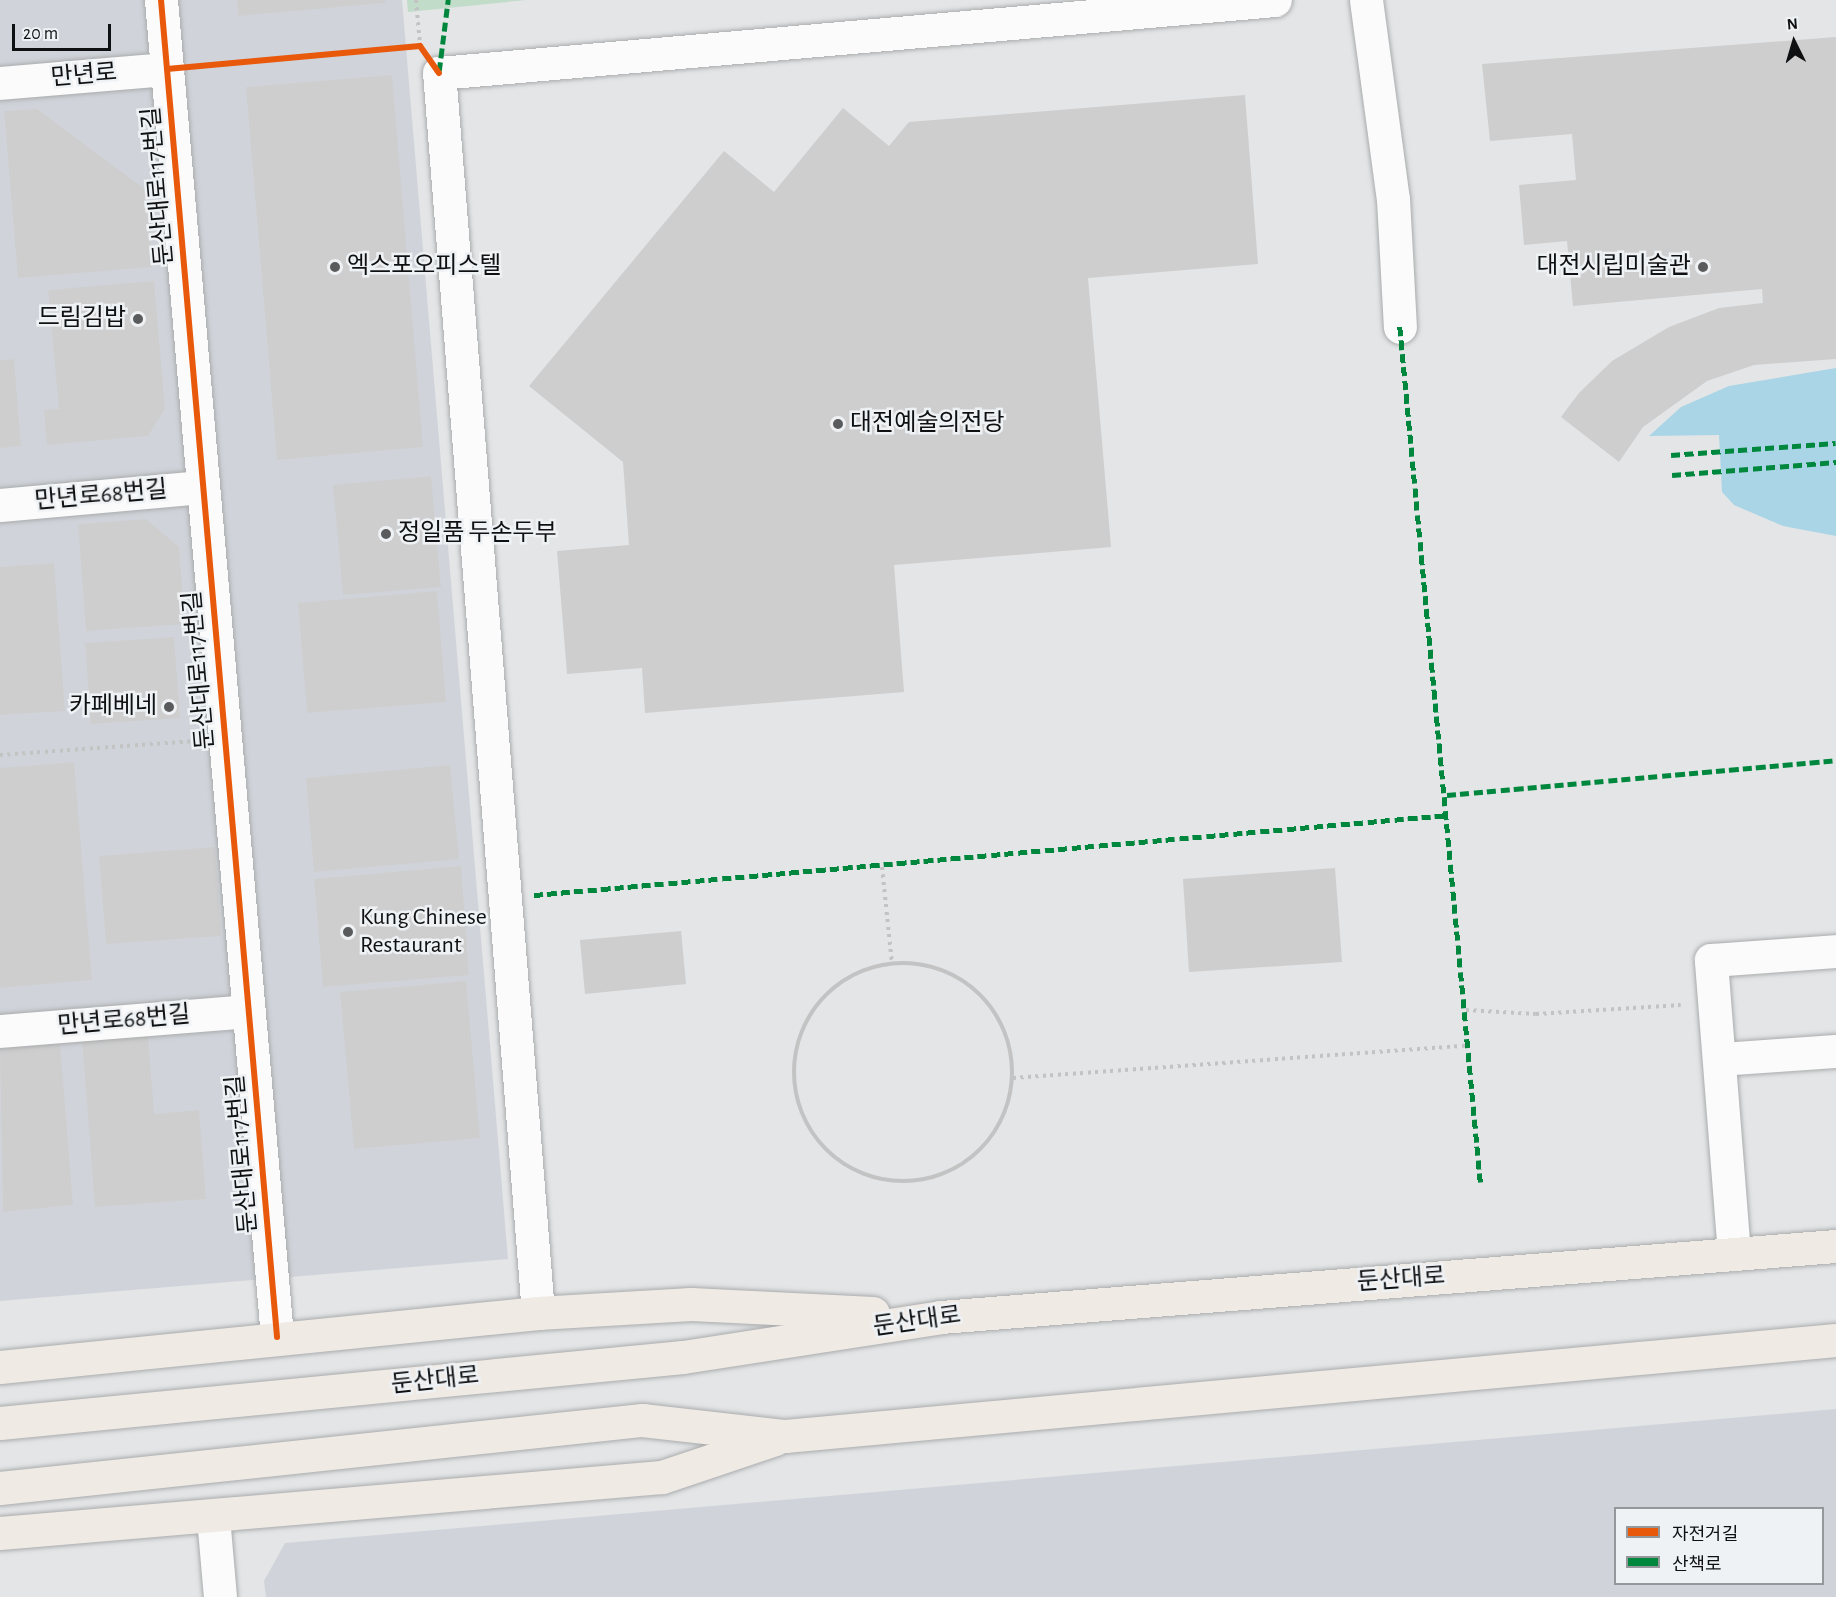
<!DOCTYPE html>
<meta charset="utf-8">
<style>
body{margin:0}
#map{position:relative;width:1836px;height:1597px;overflow:hidden;background:#e3e5e6;font-family:"Alegreya Sans","Noto Sans KR",sans-serif}
div>[style]{position:absolute}
.built>*{inset:0;background:#d0d4da}
.green>*{inset:0;background:#c2dcca}
.water>*{inset:0;background:#aad5e7}
.building>*{inset:0;background:#cececf}
.path>*{height:4px;margin-top:-2px;transform-origin:0;background:repeating-linear-gradient(90deg,#c3c3c3 0 3px,transparent 0 7.5px)}
.path>.ring{margin:-2px;padding:0;box-sizing:content-box;background:none;border:4px solid #c3c3c3;border-radius:50%}
.roads{filter:drop-shadow(0 0 2px #aaacad) drop-shadow(0 0 2px #aaacad)}
.minor>*{height:33px;margin:-16.5px;padding:0 16.5px;transform-origin:16.5px;border-radius:16.5px;background:#fbfbfb}
.major>*{height:33px;margin:-16.5px;padding:0 16.5px;transform-origin:16.5px;border-radius:16.5px;background:#f0eae5}
.quiet>*{height:4.5px;margin-top:-2.25px;transform-origin:0;background:repeating-linear-gradient(90deg,#00873e 0 9px,transparent 0 13.5px)}
.cycleway>*{height:6px;margin:-3px;padding:0 3px;transform-origin:3px;border-radius:3px;background:#e8590c}
.dots>*{width:16px;height:16px;translate:-50% -50%;box-sizing:border-box;border:3px solid #eff2f5;border-radius:50%}
span{translate:-50% -50%;white-space:nowrap;text-align:center;line-height:1.15;-webkit-text-stroke:5px #eff2f5;paint-order:stroke}
.street-label{font-size:24px;color:#0f1011}
.poi-label{font-size:24px;color:#0f1011}
.left{translate:0 -50%;text-align:left}
.right{translate:-100% -50%;text-align:right}
.legend{position:absolute;left:1614px;top:1507px;width:210px;height:78px;box-sizing:border-box;background:#eff2f5;border:2px solid #95989a;margin:0;padding:8px 10px;list-style:none;font-size:18px;color:#0f1011}
.legend li{display:flex;align-items:center;gap:12px;height:30px}
.legend b{width:30px;border:2px solid #95989a}
.north{position:absolute;left:1764px;top:12px;width:60px;height:60px;-webkit-text-stroke:4px #eff2f5;paint-order:stroke;rotate:355deg;font-size:16px;font-weight:700;line-height:24px;text-align:center;color:#0f1011}
.north::after{content:'';display:block;margin:auto;width:21px;height:27px;background:#0f1011;clip-path:polygon(50% 0,100% 100%,50% 72%,0 100%)}
.scale{position:absolute;left:12px;top:24px;width:99px;height:27px;box-sizing:border-box;border:3px solid #0f1011;border-top:0;padding-left:8px;font-size:18px;line-height:21px;white-space:nowrap;color:#0f1011;-webkit-text-stroke:4px #eff2f5;paint-order:stroke}
</style>
<div id="map">
<div class="built">
<i style="clip-path:polygon(0 0,402px 0,508px 1259px,0 1301px)"></i>
<i style="clip-path:polygon(evenodd,1836px 1409px,1836px 1597px,266px 1597px,264px 1581px,285px 1543px,1836px 1409px,1822px 1508px,1822px 1584px,1616px 1584px,1616px 1508px,1822px 1508px)"></i>
</div>
<div class="green">
<i style="clip-path:polygon(407px 0,526px 0,408px 12px)"></i>
</div>
<div class="water">
<i style="clip-path:polygon(1836px 368px,1836px 536px,1783px 526px,1734px 505px,1722px 492px,1719px 435px,1649px 436px,1681px 407px,1729px 386px)"></i>
</div>
<div class="building">
<i style="clip-path:polygon(237px 0,385px 0,385px 3px,238px 16px)"></i>
<i style="clip-path:polygon(1836px 37px,1836px 359px,1754px 365px,1707px 381px,1643px 427px,1619px 462px,1561px 417px,1579px 393px,1612px 361px,1669px 327px,1719px 308px,1763px 303px,1762px 289px,1573px 306px,1567px 241px,1524px 245px,1519px 185px,1576px 180px,1572px 134px,1490px 141px,1482px 64px)"></i>
<i style="clip-path:polygon(392px 75px,423px 447px,277px 460px,246px 87px)"></i>
<i style="clip-path:polygon(1245px 95px,1258px 264px,1088px 278px,1111px 547px,894px 565px,904px 692px,645px 713px,642px 668px,567px 674px,557px 551px,629px 545px,623px 462px,529px 386px,724px 151px,774px 192px,843px 108px,889px 146px,909px 122px)"></i>
<i style="clip-path:polygon(37px 109px,146px 190px,152px 267px,18px 278px,4px 111px)"></i>
<i style="clip-path:polygon(154px 281px,165px 409px,148px 436px,47px 445px,44px 410px,59px 409px,48px 290px)"></i>
<i style="clip-path:polygon(14px 359px,21px 446px,0 448px,0 360px)"></i>
<i style="clip-path:polygon(431px 476px,441px 587px,343px 595px,333px 485px)"></i>
<i style="clip-path:polygon(146px 519px,179px 547px,185px 624px,86px 631px,78px 524px)"></i>
<i style="clip-path:polygon(54px 563px,65px 711px,0 715px,0 567px)"></i>
<i style="clip-path:polygon(437px 591px,446px 702px,307px 713px,298px 603px)"></i>
<i style="clip-path:polygon(174px 637px,180px 718px,91px 724px,85px 643px)"></i>
<i style="clip-path:polygon(74px 762px,92px 980px,0 988px,0 768px)"></i>
<i style="clip-path:polygon(450px 765px,459px 859px,314px 872px,306px 778px)"></i>
<i style="clip-path:polygon(215px 847px,221px 936px,106px 944px,99px 856px)"></i>
<i style="clip-path:polygon(461px 866px,469px 975px,323px 987px,314px 879px)"></i>
<i style="clip-path:polygon(1335px 868px,1342px 962px,1189px 972px,1183px 879px)"></i>
<i style="clip-path:polygon(681px 931px,686px 984px,585px 994px,580px 940px)"></i>
<i style="clip-path:polygon(466px 981px,480px 1138px,354px 1149px,340px 992px)"></i>
<i style="clip-path:polygon(148px 1035px,154px 1114px,199px 1110px,206px 1199px,95px 1207px,82px 1039px)"></i>
<i style="clip-path:polygon(60px 1043px,73px 1205px,3px 1212px,0 1049px)"></i>
</div>
<div class="path">
<i style="left:416px;top:0;width:45px;rotate:84.9deg"></i>
<i style="left:201px;top:66px;width:217px;rotate:-5.3deg"></i>
<i style="left:0;top:755px;width:195px;rotate:-4.1deg"></i>
<i style="left:882px;top:867px;width:97px;rotate:84.1deg"></i>
<i class="ring" style="left:794px;top:963px;width:214px;height:214px"></i>
<i style="left:1466px;top:1010px;width:70px;rotate:3.3deg"></i>
<i style="left:1536px;top:1014px;width:145px;rotate:-3.6deg"></i>
<i style="left:1013px;top:1078px;width:456px;rotate:-4.1deg"></i>
</div>
<div class="roads">
<div class="minor">
<i style="left:161px;top:0;width:1342px;rotate:85.04deg"></i>
<i style="left:1366px;top:0;width:201px;rotate:82.3deg"></i>
<i style="left:1393px;top:199px;width:128px;rotate:86.9deg"></i>
<i style="left:0;top:83px;width:168px;rotate:-4.8deg"></i>
<i style="left:0;top:505px;width:203px;rotate:-5.1deg"></i>
<i style="left:0;top:1031px;width:249px;rotate:-4.6deg"></i>
<i style="left:1721px;top:1059px;width:115px;rotate:-4deg"></i>
<i style="left:1734px;top:1254px;width:295px;rotate:-94.5deg"></i>
<i style="left:1711px;top:960px;width:125px;rotate:-4.1deg"></i>
<i style="left:538px;top:1313px;width:1244px;rotate:-94.56deg"></i>
<i style="left:439px;top:73px;width:839px;rotate:-4.99deg"></i>
<i style="left:213px;top:1517px;width:80px;rotate:85deg"></i>
</div>
<div class="major">
<i style="left:0;top:1367px;width:541px;rotate:-5.73deg"></i>
<i style="left:538px;top:1313px;width:153px;rotate:-3.4deg"></i>
<i style="left:691px;top:1304px;width:182px;rotate:2.8deg"></i>
<i style="left:0;top:1423px;width:686px;rotate:-5.52deg"></i>
<i style="left:683px;top:1357px;width:261px;rotate:-8.8deg"></i>
<i style="left:941px;top:1317px;width:898px;rotate:-4.54deg"></i>
<i style="left:0;top:1488px;width:646px;rotate:-6.05deg"></i>
<i style="left:642px;top:1420px;width:144px;rotate:6.4deg"></i>
<i style="left:785px;top:1436px;width:1055px;rotate:-5.22deg"></i>
<i style="left:0;top:1533px;width:664px;rotate:-4.84deg"></i>
<i style="left:662px;top:1477px;width:119px;rotate:-18.6deg"></i>
</div>
</div>
<div class="quiet">
<i style="left:439px;top:71px;width:72px;rotate:-82.8deg"></i>
<i style="left:1400px;top:327px;width:864px;rotate:84.62deg"></i>
<i style="left:1671px;top:455px;width:165px;rotate:-4.2deg"></i>
<i style="left:1672px;top:475px;width:165px;rotate:-4.5deg"></i>
<i style="left:1447px;top:795px;width:391px;rotate:-5.1deg"></i>
<i style="left:534px;top:895px;width:918px;rotate:-5deg"></i>
</div>
<div class="cycleway">
<i style="left:161px;top:0;width:1342px;rotate:85.04deg"></i>
<i style="left:167px;top:69px;width:254px;rotate:-5.2deg"></i>
<i style="left:420px;top:46px;width:33px;rotate:55deg"></i>
</div>
<div class="dots">
<i style="left:335px;top:267px;background:#595b5c"></i>
<i style="left:1703px;top:267px;background:#595b5c"></i>
<i style="left:138px;top:319px;background:#595b5c"></i>
<i style="left:838px;top:424px;background:#595b5c"></i>
<i style="left:386px;top:534px;background:#595b5c"></i>
<i style="left:169px;top:707px;background:#595b5c"></i>
<i style="left:348px;top:932px;background:#595b5c"></i>
</div>
<div class="street-label">
<span style="left:84px;top:76px;rotate:-5deg">만년로</span>
<span style="left:159px;top:186px;rotate:-95deg">둔산대로117번길</span>
<span style="left:101px;top:496px;rotate:-5deg">만년로68번길</span>
<span style="left:200px;top:670px;rotate:-95deg">둔산대로117번길</span>
<span style="left:124px;top:1021px;rotate:-5deg">만년로68번길</span>
<span style="left:243px;top:1154px;rotate:-95deg">둔산대로117번길</span>
<span style="left:1401px;top:1280px;rotate:-4deg">둔산대로</span>
<span style="left:917px;top:1322px;rotate:-8deg">둔산대로</span>
<span style="left:435px;top:1381px;rotate:-6deg">둔산대로</span>
</div>
<div class="poi-label">
<span class="left" style="left:347px;top:267px">엑스포오피스텔</span>
<span class="right" style="left:1691px;top:267px">대전시립미술관</span>
<span class="right" style="left:126px;top:319px">드림김밥</span>
<span class="left" style="left:850px;top:424px">대전예술의전당</span>
<span class="left" style="left:398px;top:534px">정일품 두손두부</span>
<span class="right" style="left:157px;top:707px">카페베네</span>
<span class="left" style="left:360px;top:932px">Kung Chinese<br>Restaurant</span>
</div>
<ul class="legend">
<li><b style="height:8px;background:#e8590c"></b>자전거길</li>
<li><b style="height:8px;background:#00873e"></b>산책로</li>
</ul>
<div class="north">N</div>
<div class="scale">20 m</div>
</div>
